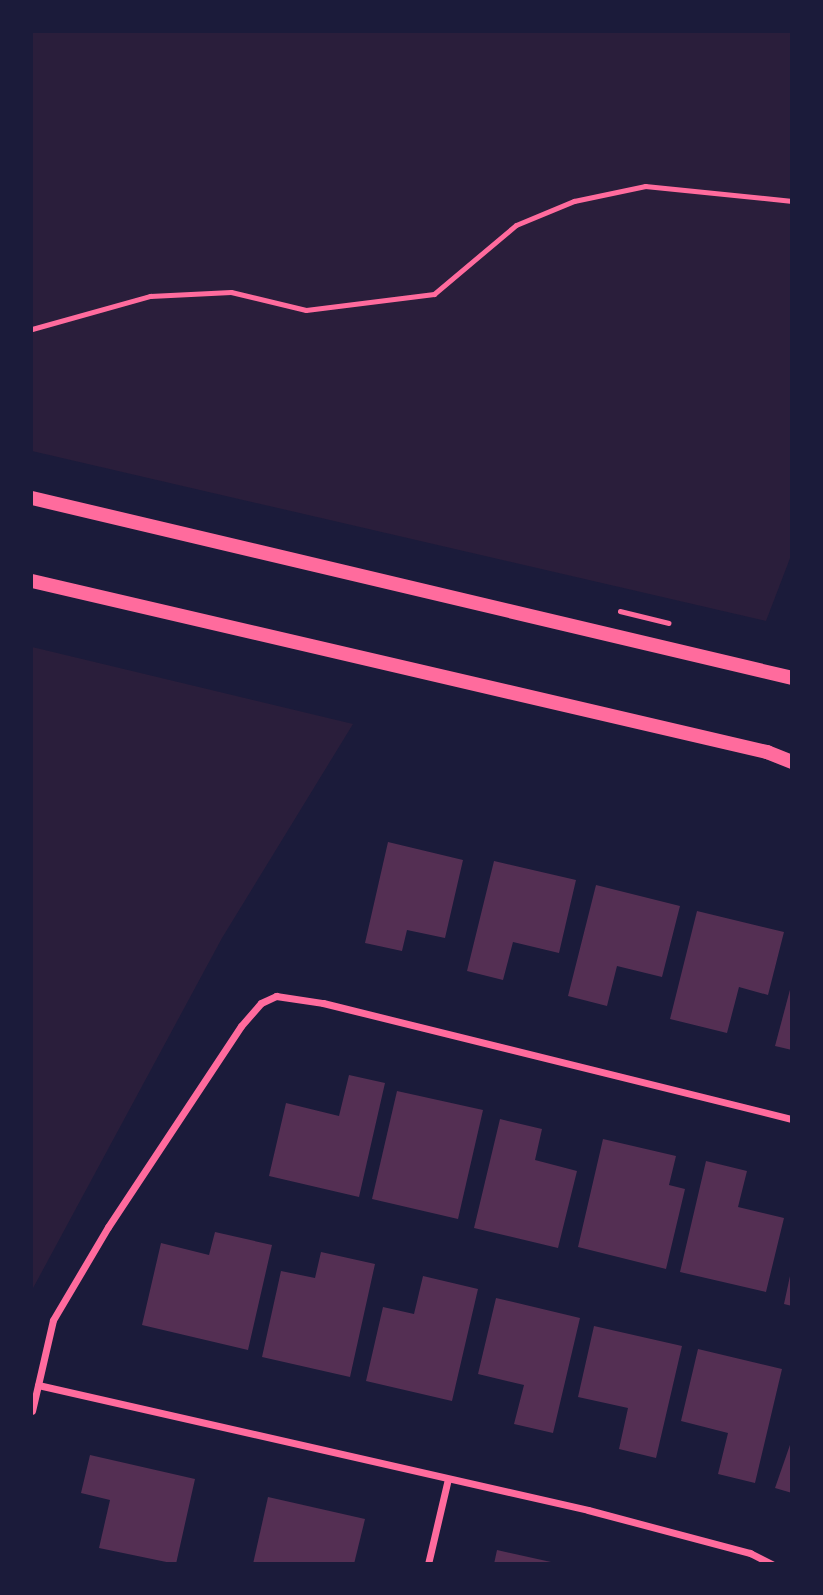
<!DOCTYPE html>
<style>
body{margin:0}
#map{position:relative;width:823px;height:1595px;overflow:hidden;background:#1b1b3a;font-family:Poppins,sans-serif}
div>[style]{position:absolute}
.green>*{inset:0;background:#2a1e3b}
.building>*{inset:0;background:#542f53}
.path>*{height:4.5px;margin:-2.25px;padding:0 2.25px;transform-origin:2.25px;border-radius:2.25px;background:#ff6b9d}
.service>*{height:5px;margin:-2.5px;padding:0 2.5px;transform-origin:2.5px;border-radius:2.5px;background:#ff6b9d}
.minor>*{height:7px;margin:-3.5px;padding:0 3.5px;transform-origin:3.5px;border-radius:3.5px;background:#ff6b9d}
.secondary>*{height:14px;margin:-7px;padding:0 7px;transform-origin:7px;border-radius:7px;background:#ff6b9d}
span{translate:-50% -50%;white-space:nowrap;text-align:center;line-height:1.15;-webkit-text-stroke:6px #1b1b3a;paint-order:stroke}
.frame{position:absolute;inset:0;border:33px solid #1b1b3a;pointer-events:none}
</style>
<div id="map">
<div class="green">
<i style="clip-path:polygon(32px 32px,791px 32px,792px 553px,766px 621px,32px 451px)"></i>
<i style="clip-path:polygon(32px 647px,353px 724px,222px 938px,32px 1290px)"></i>
</div>
<div class="building">
<i style="clip-path:polygon(388px 842px,463px 860px,445px 938px,407px 930px,402px 951px,365px 943px)"></i>
<i style="clip-path:polygon(494px 861px,576px 880px,559px 953px,513px 942px,503px 980px,467px 971px)"></i>
<i style="clip-path:polygon(596px 885px,680px 906px,662px 977px,617px 966px,607px 1006px,568px 996px)"></i>
<i style="clip-path:polygon(697px 911px,784px 932px,768px 995px,739px 987px,727px 1033px,670px 1019px)"></i>
<i style="clip-path:polygon(791px 986px,792px 987px,792px 1050px,775px 1046px)"></i>
<i style="clip-path:polygon(349px 1075px,385px 1083px,359px 1197px,269px 1176px,286px 1103px,339px 1116px)"></i>
<i style="clip-path:polygon(397px 1091px,483px 1110px,458px 1219px,372px 1199px)"></i>
<i style="clip-path:polygon(500px 1119px,542px 1129px,535px 1160px,577px 1171px,558px 1248px,474px 1228px)"></i>
<i style="clip-path:polygon(603px 1139px,676px 1156px,669px 1185px,685px 1189px,666px 1269px,578px 1247px)"></i>
<i style="clip-path:polygon(706px 1161px,747px 1171px,738px 1207px,784px 1218px,766px 1292px,680px 1272px)"></i>
<i style="clip-path:polygon(215px 1232px,272px 1245px,248px 1350px,142px 1325px,161px 1243px,209px 1255px)"></i>
<i style="clip-path:polygon(321px 1252px,375px 1264px,350px 1377px,262px 1357px,281px 1271px,315px 1278px)"></i>
<i style="clip-path:polygon(423px 1276px,478px 1289px,452px 1401px,366px 1381px,383px 1307px,414px 1314px)"></i>
<i style="clip-path:polygon(790px 1276px,792px 1276px,792px 1306px,784px 1304px)"></i>
<i style="clip-path:polygon(496px 1298px,580px 1318px,553px 1433px,514px 1424px,524px 1385px,478px 1374px)"></i>
<i style="clip-path:polygon(594px 1326px,682px 1346px,656px 1458px,619px 1449px,628px 1408px,578px 1397px)"></i>
<i style="clip-path:polygon(698px 1349px,782px 1369px,755px 1483px,718px 1474px,728px 1433px,681px 1421px)"></i>
<i style="clip-path:polygon(791px 1442px,792px 1442px,792px 1493px,775px 1488px)"></i>
<i style="clip-path:polygon(90px 1455px,195px 1479px,176px 1564px,99px 1548px,110px 1500px,81px 1493px)"></i>
<i style="clip-path:polygon(268px 1497px,365px 1519px,354px 1564px,253px 1564px)"></i>
<i style="clip-path:polygon(497px 1550px,551px 1562px,551px 1564px,494px 1564px)"></i>
</div>
<div class="path">
<i style="left:620px;top:611px;width:50px;rotate:13.8deg"></i>
</div>
<div class="service">
<i style="left:32px;top:329px;width:123px;rotate:-15.6deg"></i>
<i style="left:150px;top:296px;width:81px;rotate:-2.8deg"></i>
<i style="left:231px;top:292px;width:77px;rotate:13.5deg"></i>
<i style="left:306px;top:310px;width:129px;rotate:-7.1deg"></i>
<i style="left:434px;top:294px;width:107px;rotate:-40.1deg"></i>
<i style="left:516px;top:225px;width:63px;rotate:-22.5deg"></i>
<i style="left:574px;top:201px;width:73px;rotate:-11.9deg"></i>
<i style="left:645px;top:186px;width:148px;rotate:5.8deg"></i>
</div>
<div class="minor">
<i style="left:38px;top:1385px;width:564px;rotate:12.8deg"></i>
<i style="left:588px;top:1510px;width:168px;rotate:14.9deg"></i>
<i style="left:750px;top:1553px;width:25px;rotate:27deg"></i>
<i style="left:32px;top:1411px;width:93px;rotate:-77deg"></i>
<i style="left:53px;top:1320px;width:108px;rotate:-59.4deg"></i>
<i style="left:108px;top:1227px;width:241px;rotate:-56.5deg"></i>
<i style="left:241px;top:1026px;width:30px;rotate:-49deg"></i>
<i style="left:261px;top:1003px;width:17px;rotate:-25deg"></i>
<i style="left:276px;top:996px;width:48px;rotate:8.5deg"></i>
<i style="left:323px;top:1003px;width:483px;rotate:13.9deg"></i>
<i style="left:428px;top:1564px;width:87px;rotate:-76.8deg"></i>
</div>
<div class="secondary">
<i style="left:32px;top:498px;width:781px;rotate:13.32deg"></i>
<i style="left:32px;top:581px;width:755px;rotate:13.1deg"></i>
<i style="left:767px;top:752px;width:27px;rotate:22deg"></i>
</div>
<div class="frame"></div>
</div>
